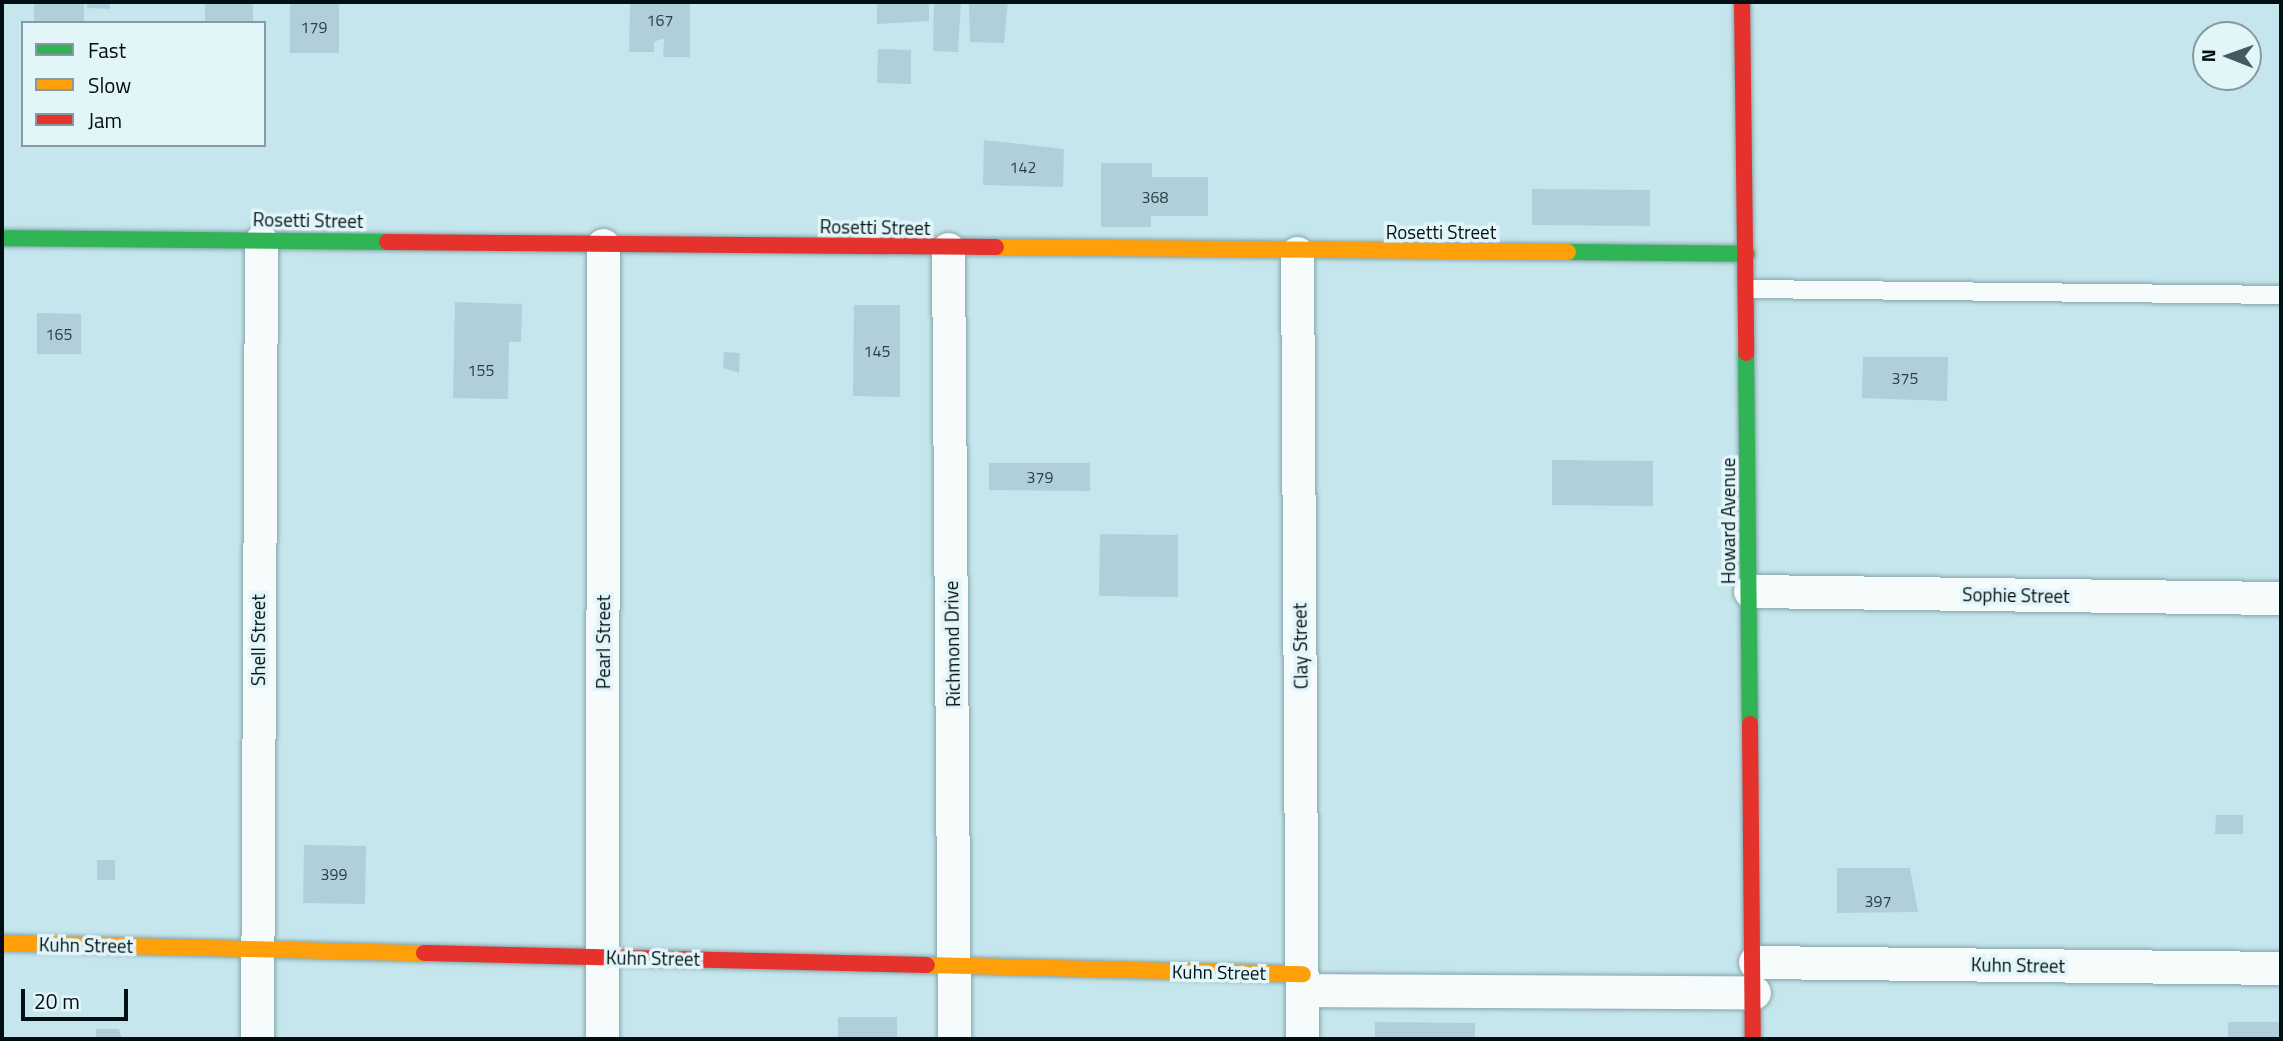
<!DOCTYPE html>
<style>
body{margin:0}
#map{position:relative;width:2283px;height:1041px;overflow:hidden;background:#c5e6ed;font-family:"Titillium Web",sans-serif}
div>[style]{position:absolute}
.building>*{inset:0;background:#b0cfdb}
.roads{filter:drop-shadow(0 0 2px #85a4aa) drop-shadow(0 0 2px #85a4aa)}
.lane>*{height:18px;margin:-9px;padding:0 9px;transform-origin:9px;border-radius:9px;background:#f6fbfc}
.street>*{height:33px;margin:-16.5px;padding:0 16.5px;transform-origin:16.5px;border-radius:16.5px;background:#f6fbfc}
.fast>*{height:16px;margin:-8px;padding:0 8px;transform-origin:8px;border-radius:8px;background:#30b455}
.slow>*{height:16px;margin:-8px;padding:0 8px;transform-origin:8px;border-radius:8px;background:#ff9f0a}
.jam>*{height:16px;margin:-8px;padding:0 8px;transform-origin:8px;border-radius:8px;background:#e5322d}
span{translate:-50% -50%;white-space:nowrap;text-align:center;line-height:1.15;-webkit-text-stroke:7px #e2f6fa;paint-order:stroke}
.number-label{font-size:16px;color:#2c3f45}
.number-label span{-webkit-text-stroke-width:0}
.street-label{font-size:19px;color:#000f13}
.frame{position:absolute;inset:0;border:4px solid #000f13;pointer-events:none}
.legend{position:absolute;left:21px;top:21px;width:245px;height:126px;box-sizing:border-box;background:#e2f6fa;border:2px solid #889a9e;margin:0;padding:9px 12px;list-style:none;font-size:21px;color:#000f13}
.legend li{display:flex;align-items:center;gap:14px;height:35px}
.legend b{width:35px;border:2px solid #889a9e}
.north{position:absolute;left:2192px;top:21px;width:70px;height:70px;box-sizing:border-box;background:#e2f6fa;border:2px solid #889a9e;border-radius:50%;rotate:271deg;font-size:19px;font-weight:700;line-height:28px;text-align:center;color:#000f13}
.north::after{content:'';display:block;margin:auto;width:24px;height:32px;background:#455a5f;clip-path:polygon(50% 0,100% 100%,50% 72%,0 100%)}
.scale{position:absolute;left:21px;top:989px;width:107px;height:32px;box-sizing:border-box;border:4px solid #000f13;border-top:0;padding-left:9px;font-size:21px;line-height:24px;white-space:nowrap;color:#000f13;-webkit-text-stroke:5px #e2f6fa;paint-order:stroke}
</style>
<div id="map">
<div class="building">
<i style="clip-path:polygon(34px 2px,84px 2px,84px 23px,34px 23px)"></i>
<i style="clip-path:polygon(87px 2px,110px 2px,110px 9px,87px 8px)"></i>
<i style="clip-path:polygon(205px 2px,253px 2px,253px 23px,205px 23px)"></i>
<i style="clip-path:polygon(290px 2px,339px 2px,339px 53px,290px 53px)"></i>
<i style="clip-path:polygon(630px 2px,690px 2px,690px 57px,663px 57px,664px 38px,654px 42px,654px 52px,629px 52px)"></i>
<i style="clip-path:polygon(877px 2px,929px 2px,929px 21px,877px 24px)"></i>
<i style="clip-path:polygon(934px 2px,961px 2px,958px 52px,933px 51px)"></i>
<i style="clip-path:polygon(969px 2px,1008px 2px,1004px 43px,970px 42px)"></i>
<i style="clip-path:polygon(878px 49px,911px 50px,911px 84px,877px 83px)"></i>
<i style="clip-path:polygon(984px 140px,1064px 149px,1063px 187px,983px 185px)"></i>
<i style="clip-path:polygon(1101px 163px,1152px 163px,1152px 177px,1208px 177px,1208px 216px,1151px 216px,1151px 227px,1101px 227px)"></i>
<i style="clip-path:polygon(1532px 189px,1650px 190px,1650px 226px,1532px 225px)"></i>
<i style="clip-path:polygon(455px 302px,522px 304px,521px 342px,509px 342px,508px 399px,453px 398px)"></i>
<i style="clip-path:polygon(854px 305px,900px 305px,900px 397px,853px 396px)"></i>
<i style="clip-path:polygon(37px 313px,81px 314px,81px 354px,37px 354px)"></i>
<i style="clip-path:polygon(724px 352px,740px 353px,739px 373px,723px 368px)"></i>
<i style="clip-path:polygon(1863px 357px,1948px 357px,1947px 401px,1862px 398px)"></i>
<i style="clip-path:polygon(1552px 460px,1653px 461px,1653px 506px,1552px 505px)"></i>
<i style="clip-path:polygon(989px 463px,1090px 463px,1090px 491px,989px 490px)"></i>
<i style="clip-path:polygon(1100px 534px,1178px 535px,1178px 597px,1099px 596px)"></i>
<i style="clip-path:polygon(2216px 815px,2243px 815px,2243px 834px,2215px 834px)"></i>
<i style="clip-path:polygon(304px 845px,366px 846px,365px 904px,303px 903px)"></i>
<i style="clip-path:polygon(97px 860px,115px 860px,115px 880px,97px 880px)"></i>
<i style="clip-path:polygon(1837px 868px,1910px 868px,1918px 912px,1837px 913px)"></i>
<i style="clip-path:polygon(838px 1017px,897px 1017px,897px 1039px,838px 1039px)"></i>
<i style="clip-path:polygon(1375px 1022px,1475px 1023px,1475px 1039px,1375px 1039px)"></i>
<i style="clip-path:polygon(2228px 1022px,2281px 1022px,2281px 1039px,2228px 1039px)"></i>
<i style="clip-path:polygon(96px 1029px,119px 1029px,122px 1039px,96px 1039px)"></i>
</div>
<div class="roads">
<div class="lane">
<i style="left:1748px;top:289px;width:533px;rotate:0.64deg"></i>
</div>
<div class="street">
<i style="left:948px;top:249px;width:790px;rotate:89.56deg"></i>
<i style="left:1297px;top:253px;width:786px;rotate:89.64deg"></i>
<i style="left:1750px;top:591px;width:531px;rotate:0.76deg"></i>
<i style="left:1755px;top:962px;width:526px;rotate:0.65deg"></i>
<i style="left:1303px;top:990px;width:451px;rotate:0.3deg"></i>
<i style="left:257px;top:1039px;width:798px;rotate:-89.71deg"></i>
<i style="left:602px;top:1039px;width:794px;rotate:-89.93deg"></i>
</div>
<div class="fast">
<i style="left:2px;top:238px;width:385px;rotate:0.6deg"></i>
<i style="left:1568px;top:252px;width:179px;rotate:0.6deg"></i>
<i style="left:1746px;top:353px;width:371px;rotate:89.4deg"></i>
</div>
<div class="slow">
<i style="left:996px;top:247px;width:572px;rotate:0.5deg"></i>
<i style="left:2px;top:943px;width:422px;rotate:1.4deg"></i>
<i style="left:927px;top:965px;width:376px;rotate:1.4deg"></i>
</div>
<div class="jam">
<i style="left:1742px;top:2px;width:351px;rotate:89.3deg"></i>
<i style="left:387px;top:242px;width:609px;rotate:0.47deg"></i>
<i style="left:1750px;top:724px;width:315px;rotate:89.5deg"></i>
<i style="left:424px;top:953px;width:503px;rotate:1.37deg"></i>
</div>
</div>
<div class="number-label">
<span style="left:660px;top:20px">167</span>
<span style="left:314px;top:27px">179</span>
<span style="left:1023px;top:167px">142</span>
<span style="left:1155px;top:197px">368</span>
<span style="left:59px;top:334px">165</span>
<span style="left:877px;top:351px">145</span>
<span style="left:481px;top:370px">155</span>
<span style="left:1905px;top:378px">375</span>
<span style="left:1040px;top:477px">379</span>
<span style="left:334px;top:874px">399</span>
<span style="left:1878px;top:901px">397</span>
</div>
<div class="street-label">
<span style="left:308px;top:220px;rotate:1deg">Rosetti Street</span>
<span style="left:875px;top:227px;rotate:1deg">Rosetti Street</span>
<span style="left:1441px;top:232px">Rosetti Street</span>
<span style="left:1728px;top:521px;rotate:-90deg">Howard Avenue</span>
<span style="left:2016px;top:595px;rotate:1deg">Sophie Street</span>
<span style="left:258px;top:640px;rotate:-90deg">Shell Street</span>
<span style="left:603px;top:642px;rotate:-90deg">Pearl Street</span>
<span style="left:952px;top:644px;rotate:-91deg">Richmond Drive</span>
<span style="left:1300px;top:646px;rotate:-91deg">Clay Street</span>
<span style="left:86px;top:945px;rotate:1deg">Kuhn Street</span>
<span style="left:653px;top:958px;rotate:1deg">Kuhn Street</span>
<span style="left:2018px;top:965px;rotate:1deg">Kuhn Street</span>
<span style="left:1219px;top:972px;rotate:1deg">Kuhn Street</span>
</div>
<div class="frame"></div>
<ul class="legend">
<li><b style="height:9px;background:#30b455"></b>Fast</li>
<li><b style="height:9px;background:#ff9f0a"></b>Slow</li>
<li><b style="height:9px;background:#e5322d"></b>Jam</li>
</ul>
<div class="north">N</div>
<div class="scale">20 m</div>
</div>
